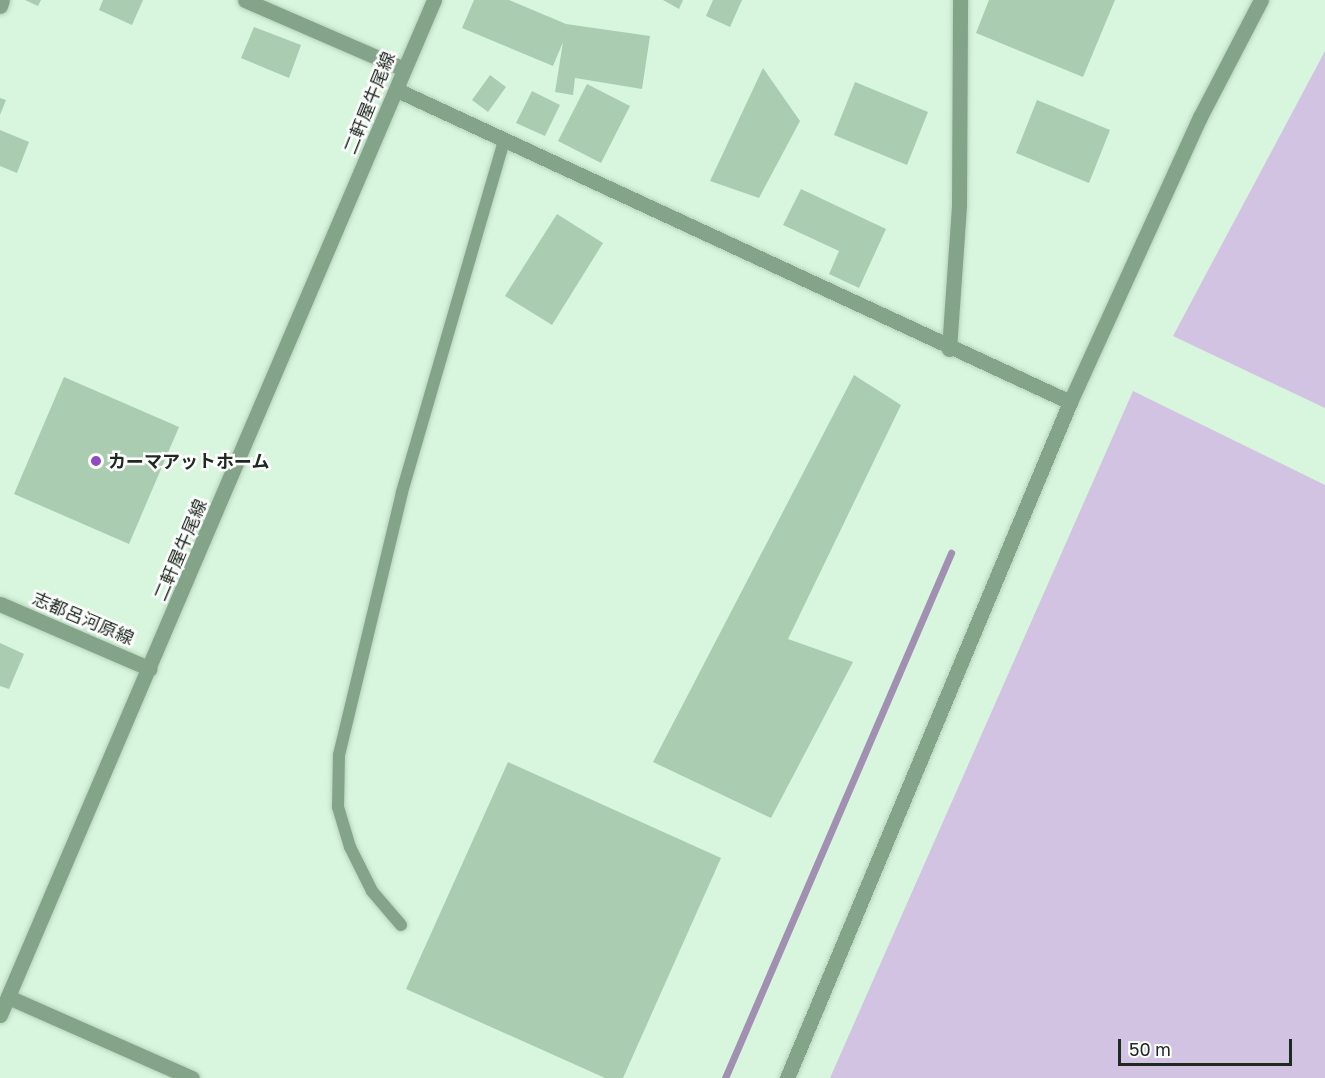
<!DOCTYPE html>
<meta charset="utf-8">
<style>
body{margin:0}
#map{position:relative;width:1325px;height:1078px;overflow:hidden;background:#d7f6dd;font-family:"Golos Text","Noto Sans JP",sans-serif}
div>[style]{position:absolute}
.green>*{inset:0;background:#d3c3e2}
.stream>*{height:7px;margin:-3.5px;padding:0 3.5px;transform-origin:3.5px;border-radius:3.5px;background:#a290b3}
.building>*{inset:0;background:#aacdb1}
.roads{filter:drop-shadow(0 0 2px #b6d1bb) drop-shadow(0 0 2px #b6d1bb)}
.service>*{height:12px;margin:-6px;padding:0 6px;transform-origin:6px;border-radius:6px;background:#84a48a}
.minor>*{height:15px;margin:-7.5px;padding:0 7.5px;transform-origin:7.5px;border-radius:7.5px;background:#84a48a}
.tertiary>*{height:15px;margin:-7.5px;padding:0 7.5px;transform-origin:7.5px;border-radius:7.5px;background:#84a48a}
.dots>*{width:16px;height:16px;translate:-50% -50%;box-sizing:border-box;border:3px solid #fff;border-radius:50%}
span{translate:-50% -50%;white-space:nowrap;text-align:center;line-height:1.15;-webkit-text-stroke:5px #fff;paint-order:stroke}
.street-label{font-size:18px;color:#1e2920}
.poi-label{font-size:18px;color:#1e2920;font-weight:700}
.left{translate:0 -50%;text-align:left}
.scale{position:absolute;left:1118px;top:1039px;width:174px;height:27px;box-sizing:border-box;border:3px solid #1e2920;border-top:0;padding-left:8px;font-size:18px;line-height:21px;white-space:nowrap;color:#1e2920;-webkit-text-stroke:4px #fff;paint-order:stroke}
</style>
<div id="map">
<div class="green">
<i style="clip-path:polygon(1325px 51px,1325px 408px,1173px 336px)"></i>
<i style="clip-path:polygon(1133px 391px,1325px 485px,1325px 1078px,830px 1078px)"></i>
</div>
<div class="stream">
<i style="left:725px;top:1078px;width:572px;rotate:-66.71deg"></i>
</div>
<div class="building">
<i style="clip-path:polygon(25px 0,41px 0,38px 6px)"></i>
<i style="clip-path:polygon(103px 0,143px 0,132px 25px,99px 10px)"></i>
<i style="clip-path:polygon(474px 0,509px 0,566px 24px,650px 36px,642px 89px,575px 78px,573px 95px,555px 92px,563px 42px,553px 66px,462px 28px)"></i>
<i style="clip-path:polygon(663px 0,683px 0,679px 9px)"></i>
<i style="clip-path:polygon(713px 0,742px 0,730px 27px,706px 16px)"></i>
<i style="clip-path:polygon(989px 0,1115px 0,1083px 77px,976px 33px)"></i>
<i style="clip-path:polygon(254px 27px,301px 45px,289px 78px,241px 58px)"></i>
<i style="clip-path:polygon(763px 68px,800px 121px,759px 198px,710px 181px)"></i>
<i style="clip-path:polygon(490px 75px,506px 87px,488px 112px,472px 100px)"></i>
<i style="clip-path:polygon(855px 82px,928px 112px,907px 165px,834px 135px)"></i>
<i style="clip-path:polygon(587px 84px,630px 106px,601px 163px,558px 141px)"></i>
<i style="clip-path:polygon(532px 91px,560px 105px,545px 136px,516px 123px)"></i>
<i style="clip-path:polygon(0 98px,6px 100px,0 115px)"></i>
<i style="clip-path:polygon(1037px 100px,1110px 130px,1089px 183px,1016px 153px)"></i>
<i style="clip-path:polygon(0 130px,29px 142px,17px 173px,0 166px)"></i>
<i style="clip-path:polygon(801px 189px,886px 229px,859px 288px,829px 274px,839px 251px,783px 225px)"></i>
<i style="clip-path:polygon(557px 214px,603px 243px,552px 325px,505px 296px)"></i>
<i style="clip-path:polygon(854px 375px,901px 405px,788px 639px,853px 662px,771px 818px,653px 762px)"></i>
<i style="clip-path:polygon(64px 377px,179px 427px,129px 544px,14px 494px)"></i>
<i style="clip-path:polygon(0 643px,24px 654px,9px 689px,0 686px)"></i>
<i style="clip-path:polygon(508px 762px,721px 858px,623px 1078px,605px 1078px,406px 989px)"></i>
</div>
<div class="roads">
<div class="service">
<i style="left:401px;top:925px;width:45px;rotate:-130.5deg"></i>
<i style="left:372px;top:891px;width:49px;rotate:-116.6deg"></i>
<i style="left:350px;top:847px;width:42px;rotate:-106.7deg"></i>
<i style="left:338px;top:807px;width:52px;rotate:-88.9deg"></i>
<i style="left:339px;top:755px;width:270px;rotate:-76.5deg"></i>
<i style="left:402px;top:492px;width:366px;rotate:-73.8deg"></i>
</div>
<div class="minor">
<i style="left:245px;top:0;width:173px;rotate:23.5deg"></i>
<i style="left:0;top:6px;width:6px;rotate:-72deg"></i>
<i style="left:949px;top:349px;width:144px;rotate:-86deg"></i>
<i style="left:959px;top:205px;width:205px;rotate:-89.7deg"></i>
<i style="left:8px;top:997px;width:201px;rotate:23.8deg"></i>
</div>
<div class="tertiary">
<i style="left:397px;top:90px;width:742px;rotate:24.87deg"></i>
<i style="left:0;top:604px;width:163px;rotate:23.4deg"></i>
<i style="left:0;top:1015px;width:1104px;rotate:-66.85deg"></i>
<i style="left:787px;top:1078px;width:733px;rotate:-67.28deg"></i>
<i style="left:1070px;top:402px;width:313px;rotate:-65.5deg"></i>
<i style="left:1200px;top:117px;width:132px;rotate:-62.5deg"></i>
</div>
</div>
<div class="dots">
<i style="left:96px;top:461px;background:#8e4cc1"></i>
</div>
<div class="street-label">
<span style="left:369px;top:103px;rotate:-68deg">二軒屋牛尾線</span>
<span style="left:180px;top:550px;rotate:-67deg">二軒屋牛尾線</span>
<span style="left:83px;top:618px;rotate:23deg">志都呂河原線</span>
</div>
<div class="poi-label">
<span class="left" style="left:108px;top:461px">カーマアットホーム</span>
</div>
<div class="scale">50 m</div>
</div>
